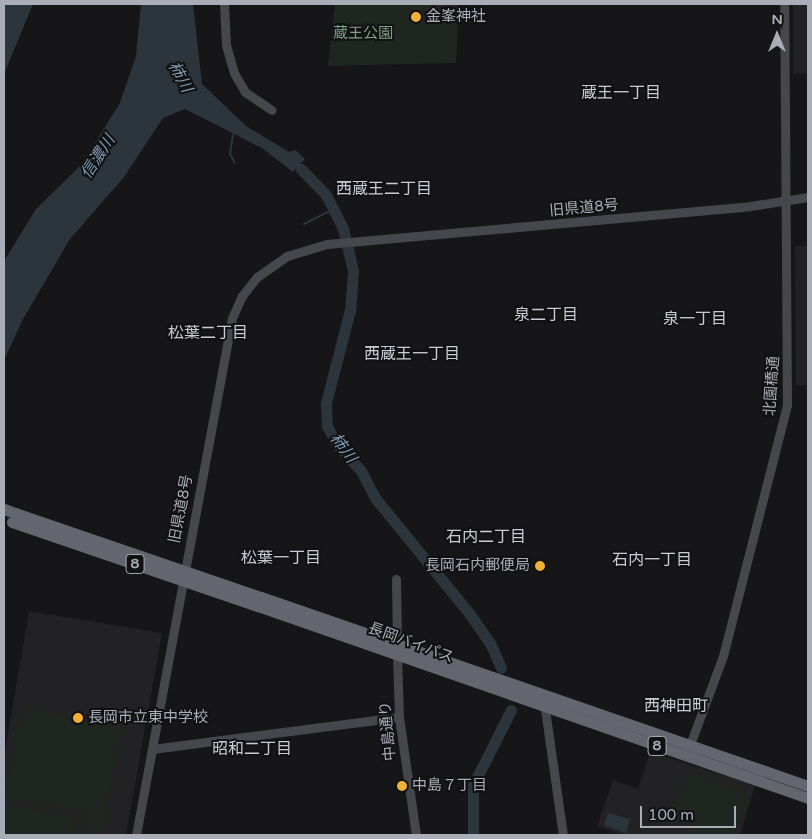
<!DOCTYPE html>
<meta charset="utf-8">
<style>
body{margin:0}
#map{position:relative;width:812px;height:839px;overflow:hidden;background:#161618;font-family:"Varela Round","Noto Sans JP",sans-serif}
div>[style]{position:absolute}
.built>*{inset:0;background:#222225}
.green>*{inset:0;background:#1e261f}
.water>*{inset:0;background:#2c353c}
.stream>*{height:2px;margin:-1px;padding:0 1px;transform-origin:1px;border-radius:1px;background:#2c353c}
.river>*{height:11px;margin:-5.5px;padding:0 5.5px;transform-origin:5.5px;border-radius:5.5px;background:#2c353c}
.secondary>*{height:9px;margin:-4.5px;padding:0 4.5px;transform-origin:4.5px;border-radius:4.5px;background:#45474d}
.highway>*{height:11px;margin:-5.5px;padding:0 5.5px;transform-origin:5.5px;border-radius:5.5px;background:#63666e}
.highway-bridge>*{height:11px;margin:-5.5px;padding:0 5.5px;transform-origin:5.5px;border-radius:5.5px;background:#63666e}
.dots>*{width:14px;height:14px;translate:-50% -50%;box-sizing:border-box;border:2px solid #111113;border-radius:50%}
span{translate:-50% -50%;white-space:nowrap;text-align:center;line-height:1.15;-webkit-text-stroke:4px #111113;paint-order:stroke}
.shield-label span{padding:1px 4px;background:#111113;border:1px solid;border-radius:4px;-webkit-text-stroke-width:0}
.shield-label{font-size:14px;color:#a8adb8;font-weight:700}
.poi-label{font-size:15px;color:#a8adb8}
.left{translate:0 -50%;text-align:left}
.right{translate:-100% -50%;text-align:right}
.park-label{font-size:15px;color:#7fa381}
.street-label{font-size:15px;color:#a8adb8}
.water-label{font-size:16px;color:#7f9bb3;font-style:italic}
.neighbourhood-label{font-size:16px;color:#c9ccd4}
.frame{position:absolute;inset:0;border:5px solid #a8adb8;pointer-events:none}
.north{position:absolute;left:752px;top:10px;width:50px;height:50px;-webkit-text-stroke:4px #111113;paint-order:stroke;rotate:0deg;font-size:14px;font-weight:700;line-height:20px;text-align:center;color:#a8adb8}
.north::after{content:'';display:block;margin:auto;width:18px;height:22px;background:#a8adb8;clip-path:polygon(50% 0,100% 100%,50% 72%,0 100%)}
.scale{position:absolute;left:640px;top:806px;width:96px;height:22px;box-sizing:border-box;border:2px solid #a8adb8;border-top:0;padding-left:6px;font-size:15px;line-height:18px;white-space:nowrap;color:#a8adb8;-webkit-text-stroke:4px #111113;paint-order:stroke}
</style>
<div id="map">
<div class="built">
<i style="clip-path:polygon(793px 4px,808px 4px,808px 73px,793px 74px)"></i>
<i style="clip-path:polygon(795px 246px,808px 246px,808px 385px,796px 385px)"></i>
<i style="clip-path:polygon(29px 611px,162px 633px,126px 835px,4px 835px,4px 757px)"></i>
<i style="clip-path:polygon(650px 752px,755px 785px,740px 835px,623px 835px,597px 826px,613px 780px,638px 789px)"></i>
</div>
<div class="green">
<i style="clip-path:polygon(335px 4px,459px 4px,456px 63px,328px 66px)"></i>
<i style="clip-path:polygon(21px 707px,122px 725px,102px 835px,82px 835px,86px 812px,4px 798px)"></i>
<i style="clip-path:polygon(688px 771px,749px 792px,734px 835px,688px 835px,693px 819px,674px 813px)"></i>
<i style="clip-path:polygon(4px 804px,78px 817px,75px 835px,4px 835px)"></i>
</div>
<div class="water">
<i style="clip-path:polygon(4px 4px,33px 4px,4px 74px)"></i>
<i style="clip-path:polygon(141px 4px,193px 4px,202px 84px,246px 126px,289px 152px,295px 150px,305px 159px,293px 172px,262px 148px,185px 109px,163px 118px,124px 177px,70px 239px,23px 319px,4px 360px,4px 261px,36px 209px,81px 165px,120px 103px,136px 56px)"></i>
<i style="clip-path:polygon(608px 813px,630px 819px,626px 833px,604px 825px)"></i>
</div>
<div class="stream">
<i style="left:233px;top:135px;width:19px;rotate:99deg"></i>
<i style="left:230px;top:154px;width:10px;rotate:61deg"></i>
<i style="left:304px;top:224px;width:33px;rotate:-27deg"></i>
</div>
<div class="river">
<i style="left:301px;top:169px;width:36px;rotate:46deg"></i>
<i style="left:326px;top:195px;width:37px;rotate:63deg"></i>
<i style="left:343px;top:228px;width:44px;rotate:76.9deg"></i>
<i style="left:353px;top:271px;width:39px;rotate:94deg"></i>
<i style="left:350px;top:310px;width:96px;rotate:104.5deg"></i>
<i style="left:326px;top:403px;width:23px;rotate:88deg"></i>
<i style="left:327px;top:426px;width:21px;rotate:62deg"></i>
<i style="left:337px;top:445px;width:35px;rotate:47deg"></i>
<i style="left:361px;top:471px;width:32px;rotate:62deg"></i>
<i style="left:376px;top:499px;width:147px;rotate:50.8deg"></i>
<i style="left:469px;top:613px;width:37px;rotate:55deg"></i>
<i style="left:490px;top:643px;width:27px;rotate:66deg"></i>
<i style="left:473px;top:835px;width:50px;rotate:-90deg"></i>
<i style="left:473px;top:785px;width:84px;rotate:-63.1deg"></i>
</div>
<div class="secondary">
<i style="left:224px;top:4px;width:41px;rotate:87.2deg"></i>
<i style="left:226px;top:45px;width:29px;rotate:74deg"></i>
<i style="left:234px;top:73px;width:22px;rotate:60deg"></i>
<i style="left:245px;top:92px;width:32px;rotate:34deg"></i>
<i style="left:396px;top:579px;width:64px;rotate:89.1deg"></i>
<i style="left:397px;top:654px;width:63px;rotate:88.2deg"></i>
<i style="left:399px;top:717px;width:119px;rotate:81.8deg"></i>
<i style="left:544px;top:702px;width:134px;rotate:81.9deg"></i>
<i style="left:152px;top:749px;width:249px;rotate:-7.4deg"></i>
<i style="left:688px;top:750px;width:100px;rotate:-69.6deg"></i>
<i style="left:723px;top:656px;width:259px;rotate:-75.7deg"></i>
<i style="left:787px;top:405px;width:401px;rotate:-90.4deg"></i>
<i style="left:136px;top:835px;width:526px;rotate:-79.48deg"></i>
<i style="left:232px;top:318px;width:24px;rotate:-66deg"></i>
<i style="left:242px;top:296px;width:24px;rotate:-52deg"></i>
<i style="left:257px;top:277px;width:37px;rotate:-35deg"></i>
<i style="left:287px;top:256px;width:42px;rotate:-16.7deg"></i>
<i style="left:327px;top:244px;width:425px;rotate:-5.1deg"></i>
<i style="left:750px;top:206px;width:59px;rotate:-8.8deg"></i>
</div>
<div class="highway">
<i style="left:4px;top:509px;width:12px;rotate:20deg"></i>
<i style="left:261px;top:597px;width:579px;rotate:19.06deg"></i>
<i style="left:258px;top:606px;width:583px;rotate:19.24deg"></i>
</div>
<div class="highway-bridge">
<i style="left:15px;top:513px;width:260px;rotate:18.9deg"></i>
<i style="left:12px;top:522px;width:260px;rotate:18.9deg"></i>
</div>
<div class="dots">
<i style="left:416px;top:17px;background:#f2b134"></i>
<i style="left:540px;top:566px;background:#f2b134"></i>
<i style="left:78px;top:718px;background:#f2b134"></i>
<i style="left:402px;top:786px;background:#f2b134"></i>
</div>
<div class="shield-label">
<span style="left:135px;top:564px">8</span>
<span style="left:657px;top:746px">8</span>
</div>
<div class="poi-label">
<span class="left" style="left:426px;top:17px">金峯神社</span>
<span class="right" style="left:530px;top:566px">長岡石内郵便局</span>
<span class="left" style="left:88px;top:718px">長岡市立東中学校</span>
<span class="left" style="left:412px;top:786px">中島７丁目</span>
</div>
<div class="park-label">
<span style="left:363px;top:34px">蔵王公園</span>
</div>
<div class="street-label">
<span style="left:584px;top:208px;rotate:-5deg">旧県道8号</span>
<span style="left:772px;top:386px;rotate:-86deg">北園橋通</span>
<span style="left:181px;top:509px;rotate:-79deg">旧県道8号</span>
<span style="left:411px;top:643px;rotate:20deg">長岡バイパス</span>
<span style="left:388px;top:731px;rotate:-95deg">中島通り</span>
</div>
<div class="water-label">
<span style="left:180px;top:77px;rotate:62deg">柿川</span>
<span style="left:98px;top:157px;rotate:-57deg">信濃川</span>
<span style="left:343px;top:448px;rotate:53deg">柿川</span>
</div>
<div class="neighbourhood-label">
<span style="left:621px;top:93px">蔵王一丁目</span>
<span style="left:384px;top:189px">西蔵王二丁目</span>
<span style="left:546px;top:315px">泉二丁目</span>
<span style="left:695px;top:319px">泉一丁目</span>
<span style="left:208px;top:333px">松葉二丁目</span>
<span style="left:412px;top:354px">西蔵王一丁目</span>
<span style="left:486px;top:537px">石内二丁目</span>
<span style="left:281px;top:558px">松葉一丁目</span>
<span style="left:652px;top:560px">石内一丁目</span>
<span style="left:676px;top:706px">西神田町</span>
<span style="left:252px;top:749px">昭和二丁目</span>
</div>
<div class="frame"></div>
<div class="north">N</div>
<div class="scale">100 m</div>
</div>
